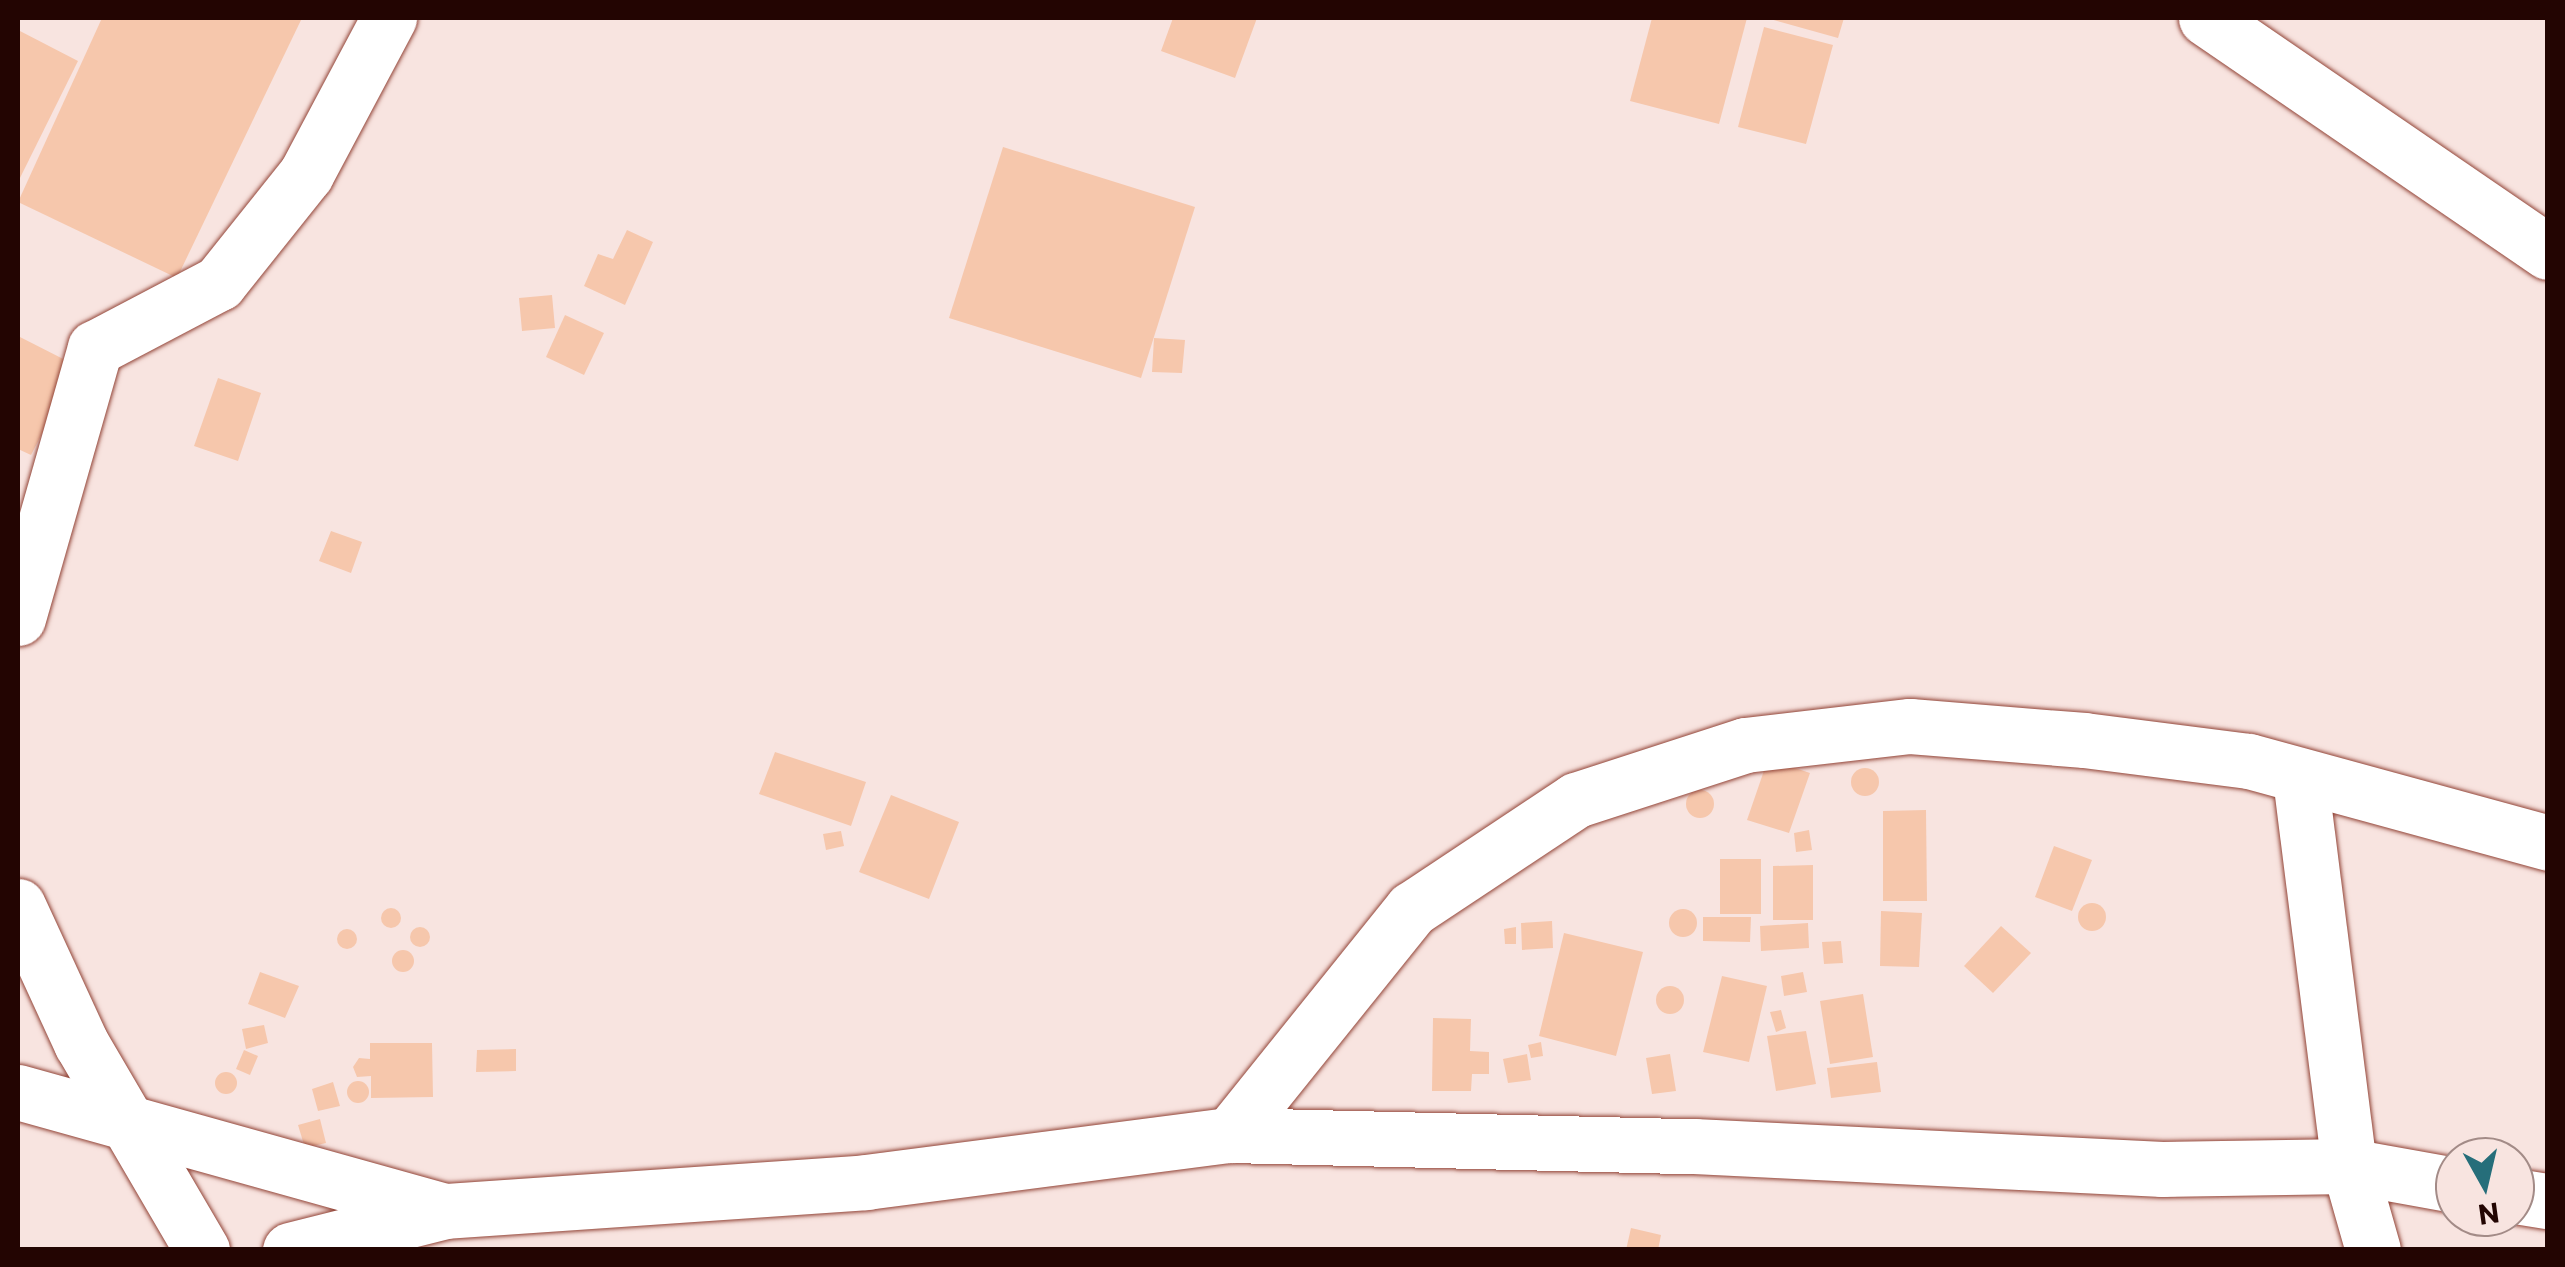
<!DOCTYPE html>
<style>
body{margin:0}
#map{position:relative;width:2565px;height:1267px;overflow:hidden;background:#f8e4e0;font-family:Commissioner,sans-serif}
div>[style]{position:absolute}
.building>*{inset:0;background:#f6c7ac}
.round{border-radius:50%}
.roads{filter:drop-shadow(0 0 2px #924437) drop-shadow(0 0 2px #924437)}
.minor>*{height:55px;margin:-27.5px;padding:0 27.5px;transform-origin:27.5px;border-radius:27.5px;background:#fff}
span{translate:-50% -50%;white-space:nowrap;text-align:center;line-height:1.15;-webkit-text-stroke:10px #f8e4e0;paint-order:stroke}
.frame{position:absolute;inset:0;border:20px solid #230502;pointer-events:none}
.north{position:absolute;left:2435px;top:1137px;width:100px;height:100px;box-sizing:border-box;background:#f8e4e0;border:2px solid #a38b87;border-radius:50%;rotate:172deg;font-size:28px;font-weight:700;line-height:40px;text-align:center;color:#230502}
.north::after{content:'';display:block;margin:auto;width:35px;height:45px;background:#266e7a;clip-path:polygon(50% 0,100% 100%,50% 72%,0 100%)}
</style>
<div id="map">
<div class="building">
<i style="clip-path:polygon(102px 18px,302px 18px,177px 278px,18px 202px)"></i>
<i style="clip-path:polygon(1173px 18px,1257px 18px,1235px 78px,1161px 51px)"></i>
<i style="clip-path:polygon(1652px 18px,1747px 18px,1719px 124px,1630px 101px)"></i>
<i style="clip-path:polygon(1770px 19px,1770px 18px,1844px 18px,1838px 38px)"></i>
<i style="clip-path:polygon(1764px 27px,1833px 45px,1806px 144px,1738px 127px)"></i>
<i style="clip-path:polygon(18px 30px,78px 61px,18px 182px)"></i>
<i style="clip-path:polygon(1003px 147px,1195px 207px,1141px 378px,949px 318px)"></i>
<i style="clip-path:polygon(627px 230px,653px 242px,625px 305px,584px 286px,598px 254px,613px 259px)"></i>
<i style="clip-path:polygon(552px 295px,555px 328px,522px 331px,519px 298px)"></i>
<i style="clip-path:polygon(565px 315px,604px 333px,584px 375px,546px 357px)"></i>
<i style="clip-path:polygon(18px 336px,77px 366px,31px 455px,18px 449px)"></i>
<i style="clip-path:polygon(1154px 338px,1185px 340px,1182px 373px,1152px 372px)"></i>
<i style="clip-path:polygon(218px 378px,261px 393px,238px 461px,194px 446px)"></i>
<i style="clip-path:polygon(331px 531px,362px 542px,351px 573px,319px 561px)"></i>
<i style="clip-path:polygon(775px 752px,866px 782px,851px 826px,759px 794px)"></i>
<i style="clip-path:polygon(1768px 759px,1810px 773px,1789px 833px,1747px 820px)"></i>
<i class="round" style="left:1851px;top:768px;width:28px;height:28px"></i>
<i class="round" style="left:1686px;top:790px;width:28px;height:28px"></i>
<i style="clip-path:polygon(891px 795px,959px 822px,929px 899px,859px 872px)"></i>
<i style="clip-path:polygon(1926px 810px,1927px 901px,1883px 901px,1883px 811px)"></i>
<i style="clip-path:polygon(1809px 830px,1812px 850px,1796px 852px,1794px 833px)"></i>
<i style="clip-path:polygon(841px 831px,844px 846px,826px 850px,823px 834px)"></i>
<i style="clip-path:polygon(2054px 846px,2092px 860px,2072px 911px,2035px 897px)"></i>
<i style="clip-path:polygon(1720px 859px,1761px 859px,1761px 914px,1720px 914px)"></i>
<i style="clip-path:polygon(1813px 865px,1813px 920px,1773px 920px,1773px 866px)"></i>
<i class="round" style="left:2078px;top:903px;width:28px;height:28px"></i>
<i class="round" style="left:381px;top:908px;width:20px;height:20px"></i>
<i class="round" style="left:1669px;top:909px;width:28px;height:28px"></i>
<i style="clip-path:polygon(1881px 911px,1922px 913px,1919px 967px,1880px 966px)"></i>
<i style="clip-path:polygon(1703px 917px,1751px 917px,1750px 942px,1703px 941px)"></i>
<i style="clip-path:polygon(1552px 921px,1553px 948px,1522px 950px,1521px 923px)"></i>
<i style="clip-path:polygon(1808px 923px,1809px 948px,1761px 951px,1760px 926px)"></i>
<i style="clip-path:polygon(2001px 926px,2031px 953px,1993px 993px,1964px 966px)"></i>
<i class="round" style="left:410px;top:927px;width:20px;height:20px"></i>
<i style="clip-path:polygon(1516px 927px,1516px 944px,1505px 944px,1504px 929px)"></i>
<i class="round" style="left:337px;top:929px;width:20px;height:20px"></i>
<i style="clip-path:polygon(1564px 933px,1643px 952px,1616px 1056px,1539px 1036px)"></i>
<i style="clip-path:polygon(1841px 941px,1843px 963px,1824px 964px,1822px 942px)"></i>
<i class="round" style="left:392px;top:950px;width:22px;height:22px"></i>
<i style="clip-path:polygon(260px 972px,299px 986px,285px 1018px,248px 1004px)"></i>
<i style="clip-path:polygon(1803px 972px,1807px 992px,1784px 996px,1781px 976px)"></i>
<i style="clip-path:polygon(1722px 976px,1767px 986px,1749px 1062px,1703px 1052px)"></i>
<i class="round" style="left:1656px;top:986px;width:28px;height:28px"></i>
<i style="clip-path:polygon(1863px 994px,1873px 1057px,1830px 1064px,1820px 1001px)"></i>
<i style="clip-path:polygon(1781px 1010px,1786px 1028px,1776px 1032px,1770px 1012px)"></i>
<i style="clip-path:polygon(1433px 1018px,1471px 1019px,1470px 1051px,1489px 1052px,1489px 1074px,1472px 1074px,1471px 1091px,1432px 1091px)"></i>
<i style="clip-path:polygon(264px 1025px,268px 1043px,246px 1049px,242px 1029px)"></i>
<i style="clip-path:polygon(1806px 1031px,1816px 1084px,1776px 1091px,1767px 1036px)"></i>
<i style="clip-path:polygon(1541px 1042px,1543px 1056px,1531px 1058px,1528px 1045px)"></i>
<i style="clip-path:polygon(370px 1043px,432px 1043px,433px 1097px,371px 1098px,371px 1076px,357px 1077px,353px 1067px,359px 1058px,370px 1059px)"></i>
<i style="clip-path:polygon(516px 1049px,516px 1071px,476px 1072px,477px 1050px)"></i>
<i style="clip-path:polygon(244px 1050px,258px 1056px,250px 1075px,236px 1069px)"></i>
<i style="clip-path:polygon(1527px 1054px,1531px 1080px,1508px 1083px,1503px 1059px)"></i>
<i style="clip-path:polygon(1670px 1054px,1676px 1091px,1652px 1094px,1646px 1058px)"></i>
<i style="clip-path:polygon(1877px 1062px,1881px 1092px,1831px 1098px,1827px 1068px)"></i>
<i class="round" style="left:215px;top:1072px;width:22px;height:22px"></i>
<i class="round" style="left:347px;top:1081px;width:22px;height:22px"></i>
<i style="clip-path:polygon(333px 1082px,340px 1106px,318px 1111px,312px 1089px)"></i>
<i style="clip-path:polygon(320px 1119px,326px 1143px,305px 1148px,298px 1125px)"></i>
<i style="clip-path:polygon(1631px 1228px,1661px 1235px,1658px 1250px,1626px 1250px)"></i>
</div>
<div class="roads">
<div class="minor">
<i style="left:2206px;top:18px;width:414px;rotate:34.4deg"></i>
<i style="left:18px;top:618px;width:281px;rotate:-74.1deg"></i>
<i style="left:95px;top:348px;width:140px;rotate:-27.7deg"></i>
<i style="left:219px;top:283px;width:139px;rotate:-51.4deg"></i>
<i style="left:306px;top:174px;width:177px;rotate:-62deg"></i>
<i style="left:18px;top:906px;width:151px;rotate:65.3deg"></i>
<i style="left:81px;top:1043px;width:240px;rotate:59.7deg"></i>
<i style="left:18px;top:1092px;width:440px;rotate:15.6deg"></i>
<i style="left:1230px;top:1135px;width:290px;rotate:-51.2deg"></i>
<i style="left:1412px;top:909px;width:197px;rotate:-33.6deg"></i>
<i style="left:1576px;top:800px;width:178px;rotate:-18deg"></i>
<i style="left:1745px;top:745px;width:166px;rotate:-6.6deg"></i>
<i style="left:1910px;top:726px;width:175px;rotate:4.6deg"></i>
<i style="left:2084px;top:740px;width:166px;rotate:7.3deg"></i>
<i style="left:2249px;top:761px;width:310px;rotate:15.3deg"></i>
<i style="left:2515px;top:1196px;width:33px;rotate:9deg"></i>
<i style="left:290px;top:1250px;width:160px;rotate:-14.1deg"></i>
<i style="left:445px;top:1211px;width:422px;rotate:-3.9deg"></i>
<i style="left:866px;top:1182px;width:367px;rotate:-7.4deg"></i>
<i style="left:1230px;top:1135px;width:464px;rotate:1.4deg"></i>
<i style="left:1694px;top:1146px;width:469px;rotate:2.8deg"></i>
<i style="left:2162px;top:1169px;width:187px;rotate:-0.9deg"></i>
<i style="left:2349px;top:1166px;width:393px;rotate:-97.2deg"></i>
<i style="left:2373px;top:1250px;width:87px;rotate:-105.9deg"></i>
<i style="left:2349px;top:1166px;width:108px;rotate:10.2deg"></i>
</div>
</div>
<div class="frame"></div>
<div class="north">N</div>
</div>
